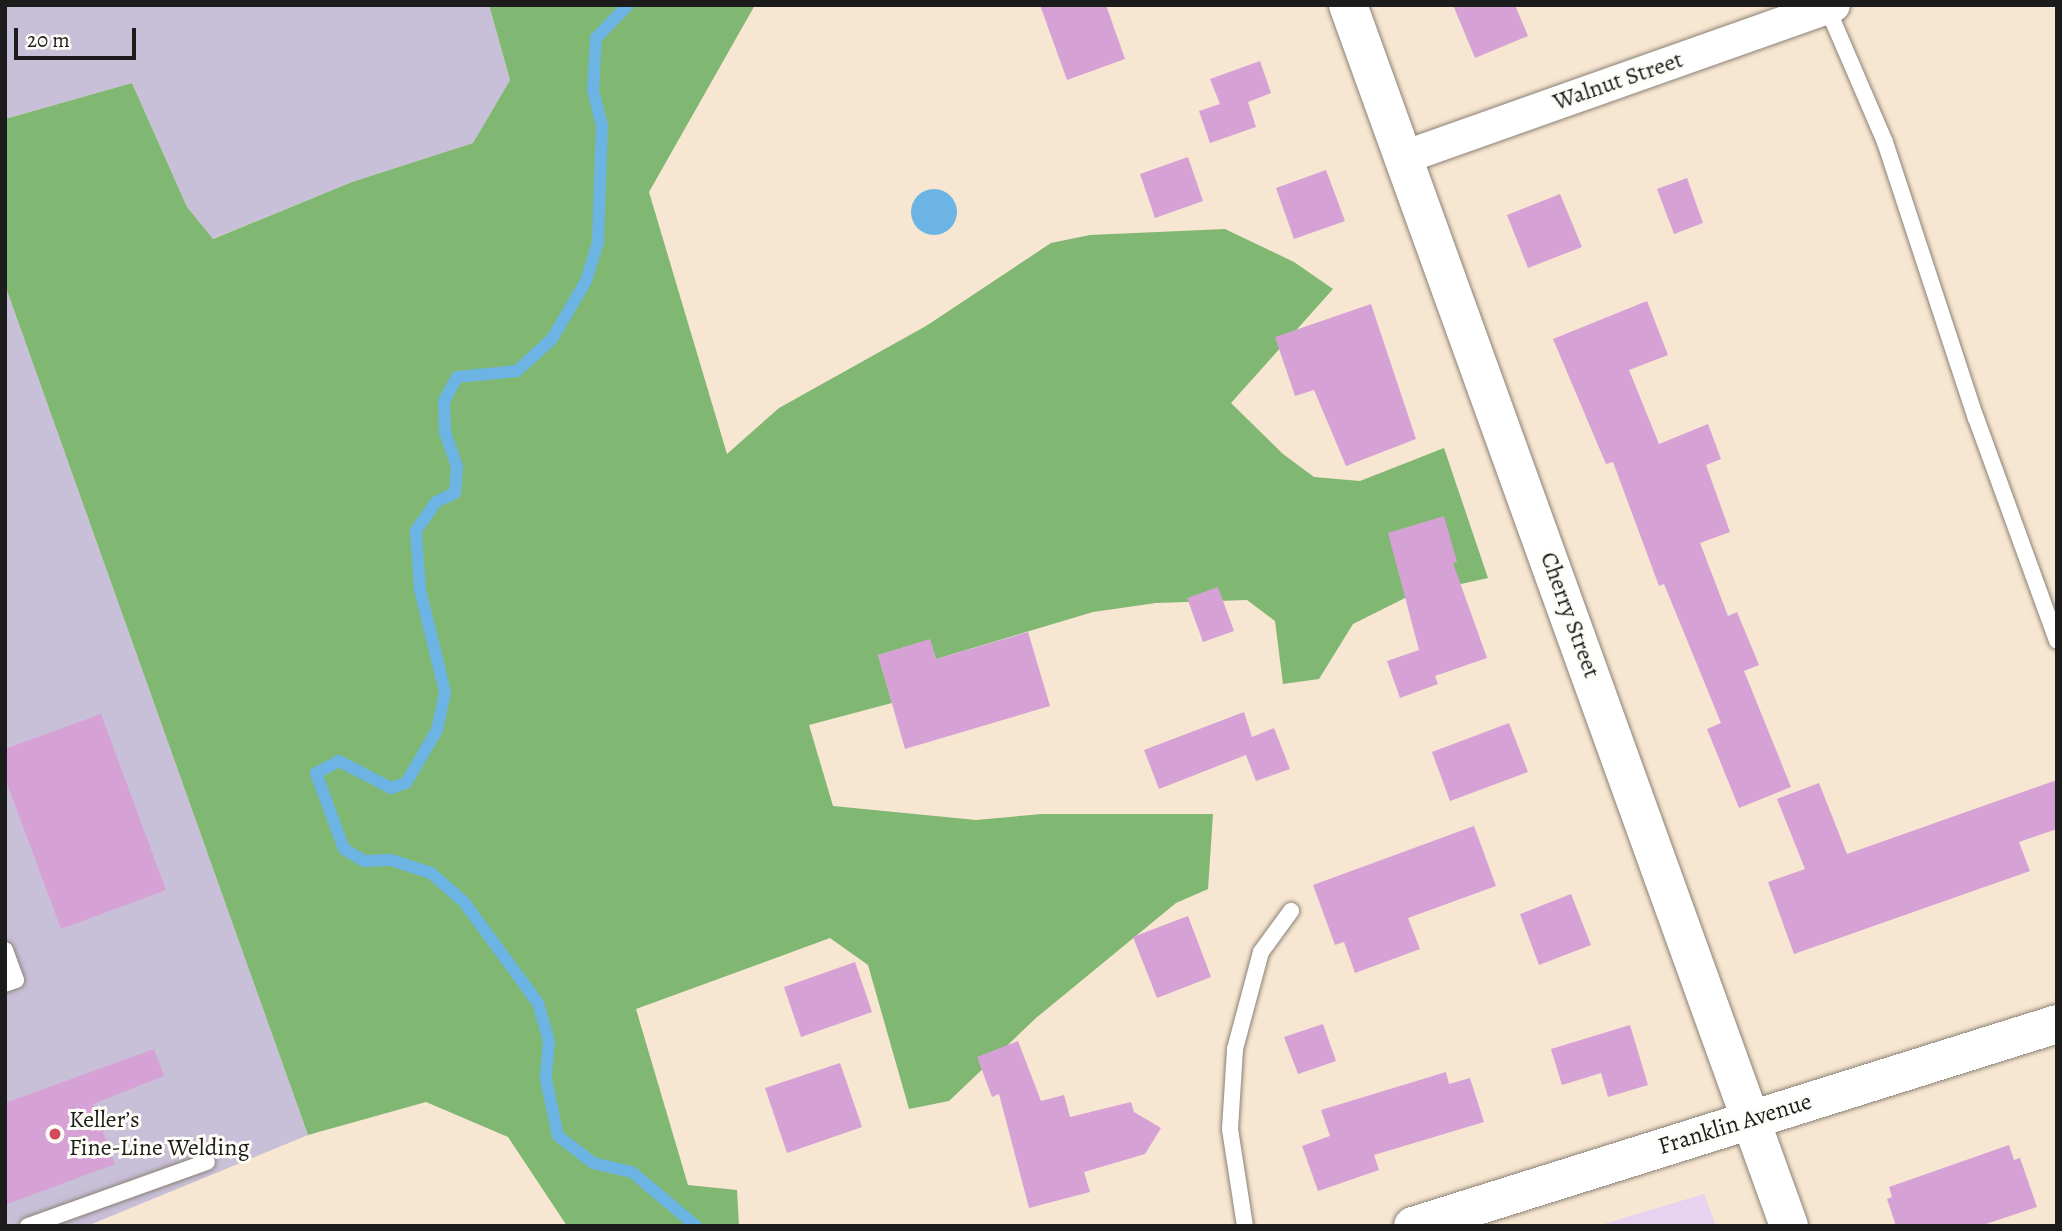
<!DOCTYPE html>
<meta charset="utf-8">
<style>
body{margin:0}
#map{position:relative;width:2062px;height:1231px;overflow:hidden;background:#f7e6d1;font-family:Alegreya,serif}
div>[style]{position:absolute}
.built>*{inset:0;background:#e7d2ef}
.industrial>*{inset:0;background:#c8bfd8}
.forest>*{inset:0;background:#80b773}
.water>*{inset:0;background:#6cb4e3}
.round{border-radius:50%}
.stream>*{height:12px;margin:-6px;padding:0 6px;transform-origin:6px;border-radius:6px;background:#6cb4e3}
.building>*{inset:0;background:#d6a2d5}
.roads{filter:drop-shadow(0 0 2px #8a8176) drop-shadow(0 0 2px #8a8176)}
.service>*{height:16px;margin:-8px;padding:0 8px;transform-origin:8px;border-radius:8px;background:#fff}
.minor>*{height:33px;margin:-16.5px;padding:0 16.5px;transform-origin:16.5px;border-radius:16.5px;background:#fff}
.tertiary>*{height:38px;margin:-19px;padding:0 19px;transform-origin:19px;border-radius:19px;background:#fff}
.dots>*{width:19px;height:19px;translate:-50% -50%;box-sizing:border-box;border:4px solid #fdfcf7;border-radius:50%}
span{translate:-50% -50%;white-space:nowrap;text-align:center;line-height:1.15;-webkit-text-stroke:6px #fdfcf7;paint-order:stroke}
.street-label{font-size:24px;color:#1c1c1c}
.poi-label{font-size:24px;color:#1c1c1c}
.left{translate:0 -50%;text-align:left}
.frame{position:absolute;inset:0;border:7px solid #1c1c1c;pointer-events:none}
.scale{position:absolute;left:14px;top:28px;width:122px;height:32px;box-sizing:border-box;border:4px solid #1c1c1c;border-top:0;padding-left:9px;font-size:21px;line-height:24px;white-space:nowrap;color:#1c1c1c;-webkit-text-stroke:5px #fdfcf7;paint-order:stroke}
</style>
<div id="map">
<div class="built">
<i style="clip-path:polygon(1704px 1194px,1716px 1226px,1597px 1226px)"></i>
</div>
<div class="industrial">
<i style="clip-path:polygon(5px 5px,489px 5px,510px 80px,473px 143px,352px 182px,212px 239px,187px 207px,132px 83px,5px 119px)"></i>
<i style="clip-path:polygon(5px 285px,308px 1135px,87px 1226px,5px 1226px)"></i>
</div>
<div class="forest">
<i style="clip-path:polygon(489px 5px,755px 5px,649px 192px,727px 454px,779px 408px,926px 326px,1051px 243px,1090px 235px,1225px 229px,1294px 262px,1333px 289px,1231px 403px,1283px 454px,1314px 477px,1360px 481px,1444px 448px,1488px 578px,1411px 595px,1353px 624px,1319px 679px,1283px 684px,1275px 621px,1247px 600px,1156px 603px,1093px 612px,936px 659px,930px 640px,878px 655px,892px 703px,809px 725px,833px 806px,976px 820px,1042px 814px,1213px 814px,1208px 889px,1176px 903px,1036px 1018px,949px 1101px,909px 1109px,868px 965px,830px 938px,636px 1009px,688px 1185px,737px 1190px,739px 1226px,567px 1226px,508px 1137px,426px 1102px,308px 1135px,5px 285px,5px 119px,132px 83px,187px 207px,213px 239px,352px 182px,473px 143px,510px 80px)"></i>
</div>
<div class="water">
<i class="round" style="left:911px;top:189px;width:46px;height:46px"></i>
</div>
<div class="stream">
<i style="left:628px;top:5px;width:46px;rotate:134.1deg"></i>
<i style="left:596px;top:38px;width:52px;rotate:93.3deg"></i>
<i style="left:593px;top:90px;width:36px;rotate:76deg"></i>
<i style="left:602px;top:125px;width:117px;rotate:92deg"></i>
<i style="left:598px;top:242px;width:41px;rotate:107.1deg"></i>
<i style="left:586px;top:281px;width:67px;rotate:120.4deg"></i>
<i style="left:552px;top:339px;width:47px;rotate:137.6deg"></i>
<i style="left:517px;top:371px;width:60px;rotate:174.3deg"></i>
<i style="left:457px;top:377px;width:27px;rotate:118deg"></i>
<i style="left:444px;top:401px;width:31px;rotate:88deg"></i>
<i style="left:445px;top:432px;width:36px;rotate:71deg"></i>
<i style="left:457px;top:466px;width:27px;rotate:94deg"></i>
<i style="left:455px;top:493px;width:21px;rotate:155deg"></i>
<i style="left:436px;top:502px;width:35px;rotate:125deg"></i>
<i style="left:416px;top:531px;width:59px;rotate:86.1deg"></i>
<i style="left:420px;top:590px;width:105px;rotate:76.2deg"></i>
<i style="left:445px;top:692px;width:39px;rotate:102deg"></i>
<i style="left:437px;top:730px;width:61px;rotate:120.3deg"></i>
<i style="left:406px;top:783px;width:16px;rotate:162deg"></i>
<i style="left:391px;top:788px;width:59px;rotate:-152.6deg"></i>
<i style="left:339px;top:761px;width:26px;rotate:152deg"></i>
<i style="left:316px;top:773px;width:81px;rotate:69.8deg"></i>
<i style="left:344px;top:849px;width:23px;rotate:31deg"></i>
<i style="left:364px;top:861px;width:27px;rotate:-2deg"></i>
<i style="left:391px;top:860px;width:42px;rotate:18deg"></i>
<i style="left:431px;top:873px;width:44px;rotate:41.3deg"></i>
<i style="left:464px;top:902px;width:125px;rotate:53.8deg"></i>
<i style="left:538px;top:1003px;width:40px;rotate:74deg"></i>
<i style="left:549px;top:1041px;width:38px;rotate:95deg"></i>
<i style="left:546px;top:1079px;width:58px;rotate:78.1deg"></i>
<i style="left:558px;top:1136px;width:44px;rotate:37.6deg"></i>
<i style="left:593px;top:1163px;width:40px;rotate:13deg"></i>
<i style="left:632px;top:1172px;width:84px;rotate:40.2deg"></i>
</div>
<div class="building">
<i style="clip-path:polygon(1040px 5px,1106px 5px,1125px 59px,1067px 80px)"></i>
<i style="clip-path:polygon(1453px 5px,1515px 5px,1528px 36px,1475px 58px)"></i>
<i style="clip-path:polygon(1260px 61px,1271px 93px,1248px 102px,1256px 127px,1210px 143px,1199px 111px,1220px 104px,1210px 79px)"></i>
<i style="clip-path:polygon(1188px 157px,1203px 201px,1155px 218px,1140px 174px)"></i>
<i style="clip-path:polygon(1326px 170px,1345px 221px,1294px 239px,1276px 188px)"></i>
<i style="clip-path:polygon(1687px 178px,1703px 223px,1674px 234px,1657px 189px)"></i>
<i style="clip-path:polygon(1560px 194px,1582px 247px,1528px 268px,1507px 215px)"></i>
<i style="clip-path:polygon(1647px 301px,1668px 355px,1629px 370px,1659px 444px,1708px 424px,1721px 459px,1706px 465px,1730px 532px,1700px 543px,1728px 616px,1737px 612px,1759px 665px,1744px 671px,1791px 787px,1739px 808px,1707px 729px,1721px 723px,1664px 584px,1659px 586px,1613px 462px,1606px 464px,1553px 339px)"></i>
<i style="clip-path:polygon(1371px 304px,1416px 439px,1346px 466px,1314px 390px,1295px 396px,1275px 337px)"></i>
<i style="clip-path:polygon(1444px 516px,1457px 562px,1453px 563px,1487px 658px,1435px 676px,1438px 684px,1400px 698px,1387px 661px,1419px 650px,1388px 533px)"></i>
<i style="clip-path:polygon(1218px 587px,1234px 631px,1203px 642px,1187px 598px)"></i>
<i style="clip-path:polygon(1028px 632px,1050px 706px,905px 749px,878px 655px,930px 639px,936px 659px)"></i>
<i style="clip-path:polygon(1244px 712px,1252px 737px,1274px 728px,1290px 769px,1256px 781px,1246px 755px,1159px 789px,1144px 750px)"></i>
<i style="clip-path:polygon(101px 714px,166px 890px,61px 929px,5px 778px,5px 749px)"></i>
<i style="clip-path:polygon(1509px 723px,1528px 772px,1450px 801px,1432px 752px)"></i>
<i style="clip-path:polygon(2057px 780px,2057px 829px,2019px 842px,2030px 871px,1794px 954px,1768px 882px,1805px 869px,1777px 799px,1819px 783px,1847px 854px)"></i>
<i style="clip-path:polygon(1474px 826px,1496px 886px,1408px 918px,1420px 949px,1355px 973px,1344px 942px,1335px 945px,1313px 885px)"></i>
<i style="clip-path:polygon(1571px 894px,1591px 945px,1539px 965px,1520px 914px)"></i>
<i style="clip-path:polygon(1188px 916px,1211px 977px,1157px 998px,1133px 937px)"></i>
<i style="clip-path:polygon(855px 962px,872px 1012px,801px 1037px,784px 987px)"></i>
<i style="clip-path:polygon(1323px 1024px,1336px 1061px,1298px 1074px,1284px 1037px)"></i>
<i style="clip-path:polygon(1630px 1025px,1648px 1085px,1608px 1097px,1601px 1073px,1562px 1085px,1551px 1049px)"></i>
<i style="clip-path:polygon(1018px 1041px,1041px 1101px,1064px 1095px,1070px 1117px,1131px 1102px,1134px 1112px,1161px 1128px,1145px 1154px,1084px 1172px,1090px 1192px,1029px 1208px,999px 1094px,992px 1097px,977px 1057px)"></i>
<i style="clip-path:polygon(154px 1049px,164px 1076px,93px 1104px,115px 1164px,5px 1205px,5px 1103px)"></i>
<i style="clip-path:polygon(840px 1063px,862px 1127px,787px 1153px,765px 1088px)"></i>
<i style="clip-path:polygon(1446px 1072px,1449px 1084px,1470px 1078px,1484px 1122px,1374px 1155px,1379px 1170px,1318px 1191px,1302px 1146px,1330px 1136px,1321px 1110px)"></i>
<i style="clip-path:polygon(2009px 1145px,2014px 1160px,2020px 1158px,2037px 1207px,1980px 1226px,1896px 1226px,1887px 1199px,1892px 1197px,1889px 1187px)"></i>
</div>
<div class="roads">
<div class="service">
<i style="left:1826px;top:5px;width:149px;rotate:66.7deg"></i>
<i style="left:1885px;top:142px;width:291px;rotate:71.8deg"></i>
<i style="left:1976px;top:418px;width:237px;rotate:70deg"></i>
<i style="left:5px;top:950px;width:32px;rotate:70deg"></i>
<i style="left:16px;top:980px;width:12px;rotate:160deg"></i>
<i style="left:28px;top:1226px;width:190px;rotate:-19.7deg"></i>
<i style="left:1245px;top:1226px;width:98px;rotate:-98.8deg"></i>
<i style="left:1230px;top:1129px;width:80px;rotate:-86.4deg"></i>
<i style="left:1235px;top:1049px;width:100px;rotate:-75deg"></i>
<i style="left:1261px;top:952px;width:51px;rotate:-53.8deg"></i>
</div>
<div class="minor">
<i style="left:1403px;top:157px;width:456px;rotate:-19.5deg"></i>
</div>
<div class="tertiary">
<i style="left:1348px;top:5px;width:1298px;rotate:70.14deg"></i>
<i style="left:1413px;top:1226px;width:675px;rotate:-17.41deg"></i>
</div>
</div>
<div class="dots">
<i style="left:55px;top:1134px;background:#d1495b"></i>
</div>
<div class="street-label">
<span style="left:1618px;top:81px;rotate:-19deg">Walnut Street</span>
<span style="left:1570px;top:615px;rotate:70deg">Cherry Street</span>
<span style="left:1735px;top:1124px;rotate:-17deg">Franklin Avenue</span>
</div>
<div class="poi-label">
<span class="left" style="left:69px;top:1134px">Keller’s<br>Fine-Line Welding</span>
</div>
<div class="frame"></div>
<div class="scale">20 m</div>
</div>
